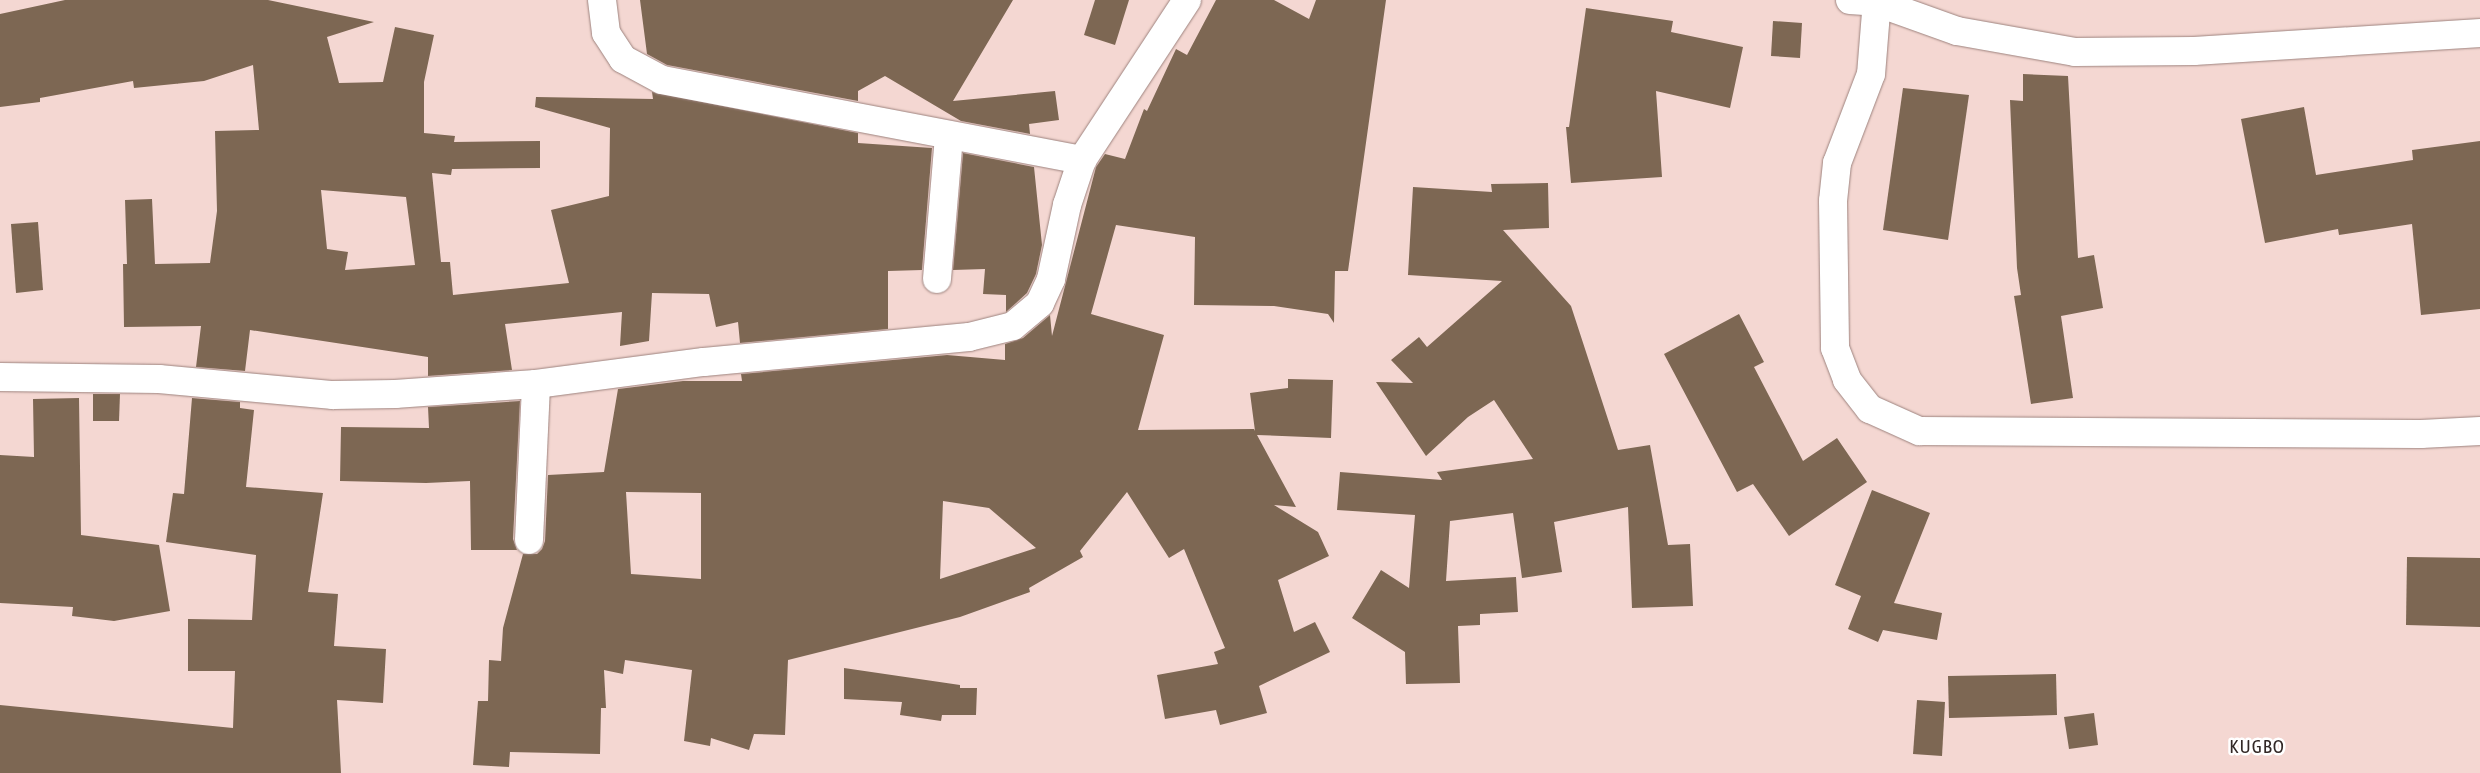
<!DOCTYPE html>
<style>
body{margin:0}
#map{position:relative;width:2480px;height:773px;overflow:hidden;background:#f4d7d2;font-family:"Asap Condensed",sans-serif}
div>[style]{position:absolute}
.building>*{inset:0;background:#7d6753}
.roads{filter:drop-shadow(0 0 1px #9d837e) drop-shadow(0 0 1px #9d837e)}
.minor>*{height:28px;margin:-14px;padding:0 14px;transform-origin:14px;border-radius:14px;background:#fff}
span{translate:-50% -50%;white-space:nowrap;text-align:center;line-height:1.15;-webkit-text-stroke:5px #fff;paint-order:stroke}
.quarter-label{font-size:19px;color:#322826;letter-spacing:1px}
</style>
<div id="map">
<div class="building">
<i style="clip-path:polygon(evenodd,65px 0,268px 0,374px 22px,327px 37px,339px 83px,383px 82px,395px 27px,434px 35px,424px 82px,424px 133px,455px 136px,454px 142px,540px 141px,540px 168px,452px 169px,451px 175px,432px 173px,441px 262px,450px 262px,453px 295px,569px 283px,551px 210px,609px 196px,610px 128px,535px 107px,536px 97px,653px 99px,652px 92px,858px 133px,858px 143px,932px 148px,922px 270px,888px 271px,888px 329px,740px 343px,738px 322px,716px 327px,709px 294px,652px 293px,649px 341px,620px 346px,622px 312px,505px 324px,512px 370px,428px 376px,428px 357px,250px 330px,245px 371px,196px 367px,201px 326px,124px 327px,123px 264px,127px 264px,125px 200px,152px 199px,155px 264px,210px 263px,217px 211px,215px 131px,259px 130px,253px 65px,204px 81px,134px 88px,133px 81px,40px 98px,40px 102px,0 107px,0 14px,65px 0,321px 190px,406px 197px,415px 265px,345px 270px,348px 252px,327px 249px,321px 190px)"></i>
<i style="clip-path:polygon(640px 0,1013px 0,953px 101px,1055px 91px,1059px 120px,1029px 124px,1030px 134px,961px 121px,885px 76px,858px 91px,858px 101px,667px 65px,647px 54px)"></i>
<i style="clip-path:polygon(1095px 0,1129px 0,1115px 45px,1084px 35px)"></i>
<i style="clip-path:polygon(evenodd,1216px 0,1274px 0,1309px 19px,1316px 0,1386px 0,1348px 271px,1335px 271px,1334px 323px,1328px 314px,1274px 306px,1194px 305px,1195px 237px,1116px 225px,1091px 314px,1164px 335px,1138px 430px,1254px 429px,1255px 431px,1250px 393px,1288px 388px,1288px 379px,1333px 380px,1331px 438px,1257px 435px,1296px 507px,1274px 505px,1318px 532px,1329px 556px,1278px 580px,1294px 632px,1315px 622px,1330px 652px,1259px 686px,1267px 713px,1220px 725px,1216px 710px,1165px 719px,1157px 675px,1218px 664px,1214px 652px,1225px 648px,1184px 549px,1169px 558px,1127px 492px,1080px 551px,1083px 557px,1029px 588px,1030px 592px,960px 617px,788px 660px,785px 735px,754px 734px,749px 750px,711px 738px,710px 746px,684px 741px,692px 670px,625px 660px,623px 674px,604px 670px,606px 708px,601px 708px,600px 754px,510px 752px,509px 767px,473px 765px,478px 701px,488px 701px,489px 660px,501px 661px,503px 628px,523px 554px,537px 554px,542px 549px,545px 541px,548px 475px,604px 472px,618px 389px,683px 381px,742px 381px,741px 374px,947px 355px,1005px 360px,1005px 344px,1023px 338px,1050px 315px,1052px 336px,1096px 167px,1105px 154px,1125px 159px,1144px 109px,1147px 111px,1176px 49px,1187px 55px,1216px 0,626px 492px,701px 493px,701px 579px,631px 574px,626px 492px,1216px 0,943px 501px,989px 508px,1036px 548px,940px 579px,943px 501px)"></i>
<i style="clip-path:polygon(1586px 8px,1673px 21px,1671px 32px,1743px 47px,1730px 108px,1656px 91px,1662px 177px,1571px 183px,1566px 127px,1569px 127px)"></i>
<i style="clip-path:polygon(1773px 21px,1802px 23px,1800px 58px,1771px 56px)"></i>
<i style="clip-path:polygon(2023px 74px,2068px 76px,2078px 258px,2094px 255px,2103px 308px,2061px 316px,2073px 398px,2031px 404px,2014px 296px,2021px 295px,2017px 268px,2010px 100px,2023px 101px)"></i>
<i style="clip-path:polygon(1903px 88px,1969px 95px,1948px 240px,1883px 230px)"></i>
<i style="clip-path:polygon(2304px 107px,2316px 175px,2413px 160px,2412px 150px,2480px 141px,2480px 309px,2421px 315px,2412px 224px,2339px 235px,2338px 229px,2265px 243px,2241px 119px)"></i>
<i style="clip-path:polygon(963px 153px,1034px 167px,1042px 245px,1036px 274px,1027px 293px,1006px 312px,1006px 295px,983px 294px,985px 269px,953px 270px)"></i>
<i style="clip-path:polygon(1548px 183px,1549px 228px,1503px 230px,1571px 306px,1618px 450px,1650px 445px,1668px 545px,1690px 544px,1693px 606px,1632px 608px,1628px 507px,1554px 522px,1562px 572px,1522px 578px,1513px 513px,1450px 521px,1446px 581px,1516px 577px,1518px 612px,1480px 614px,1480px 625px,1458px 626px,1460px 683px,1406px 684px,1405px 652px,1352px 618px,1381px 570px,1409px 588px,1415px 515px,1337px 510px,1340px 472px,1442px 480px,1437px 472px,1533px 459px,1494px 400px,1468px 417px,1426px 456px,1376px 382px,1413px 383px,1391px 360px,1419px 337px,1427px 347px,1502px 281px,1408px 275px,1413px 187px,1492px 192px,1491px 184px)"></i>
<i style="clip-path:polygon(38px 222px,43px 290px,16px 293px,11px 224px)"></i>
<i style="clip-path:polygon(1739px 314px,1764px 362px,1754px 367px,1803px 461px,1837px 438px,1867px 482px,1789px 536px,1753px 484px,1737px 492px,1664px 354px)"></i>
<i style="clip-path:polygon(93px 394px,120px 394px,119px 421px,93px 421px)"></i>
<i style="clip-path:polygon(79px 398px,81px 535px,159px 545px,170px 611px,114px 621px,72px 616px,73px 607px,0 603px,0 455px,34px 457px,33px 399px)"></i>
<i style="clip-path:polygon(192px 398px,240px 402px,240px 408px,254px 410px,246px 487px,323px 493px,308px 592px,338px 594px,334px 646px,386px 649px,383px 703px,337px 700px,341px 773px,0 773px,0 705px,233px 728px,235px 671px,188px 671px,188px 619px,252px 620px,256px 555px,166px 542px,173px 493px,184px 494px)"></i>
<i style="clip-path:polygon(520px 401px,513px 539px,517px 550px,471px 550px,470px 481px,426px 483px,340px 481px,341px 427px,429px 428px,428px 407px)"></i>
<i style="clip-path:polygon(1872px 490px,1930px 513px,1894px 603px,1942px 613px,1937px 640px,1883px 630px,1878px 642px,1848px 629px,1861px 596px,1835px 585px)"></i>
<i style="clip-path:polygon(2407px 557px,2480px 558px,2480px 627px,2406px 625px)"></i>
<i style="clip-path:polygon(844px 668px,960px 685px,960px 688px,977px 688px,976px 715px,942px 715px,941px 721px,900px 715px,902px 702px,844px 699px)"></i>
<i style="clip-path:polygon(2056px 674px,2057px 715px,1949px 718px,1948px 676px)"></i>
<i style="clip-path:polygon(1917px 700px,1945px 702px,1942px 756px,1913px 754px)"></i>
<i style="clip-path:polygon(2094px 713px,2098px 745px,2069px 749px,2064px 717px)"></i>
</div>
<div class="roads">
<div class="minor">
<i style="left:602px;top:0;width:33px;rotate:83deg"></i>
<i style="left:606px;top:33px;width:31px;rotate:57deg"></i>
<i style="left:623px;top:59px;width:44px;rotate:28.3deg"></i>
<i style="left:662px;top:80px;width:428px;rotate:10.8deg"></i>
<i style="left:1850px;top:0;width:26px;rotate:4deg"></i>
<i style="left:1876px;top:2px;width:86px;rotate:19.7deg"></i>
<i style="left:1957px;top:31px;width:120px;rotate:10.1deg"></i>
<i style="left:2075px;top:52px;width:119px;rotate:-0.5deg"></i>
<i style="left:2194px;top:51px;width:287px;rotate:-3.6deg"></i>
<i style="left:1877px;top:0;width:74px;rotate:94.6deg"></i>
<i style="left:1871px;top:74px;width:95px;rotate:110.9deg"></i>
<i style="left:1837px;top:163px;width:38px;rotate:96deg"></i>
<i style="left:1833px;top:201px;width:147px;rotate:89.2deg"></i>
<i style="left:1835px;top:348px;width:34px;rotate:69deg"></i>
<i style="left:1847px;top:380px;width:37px;rotate:52deg"></i>
<i style="left:1870px;top:409px;width:54px;rotate:24.2deg"></i>
<i style="left:1919px;top:431px;width:502px;rotate:0.34deg"></i>
<i style="left:2421px;top:434px;width:59px;rotate:-2.9deg"></i>
<i style="left:937px;top:279px;width:144px;rotate:-85.2deg"></i>
<i style="left:0;top:377px;width:159px;rotate:0.7deg"></i>
<i style="left:159px;top:379px;width:175px;rotate:5.3deg"></i>
<i style="left:333px;top:395px;width:62px;rotate:-0.9deg"></i>
<i style="left:395px;top:394px;width:141px;rotate:-4.1deg"></i>
<i style="left:536px;top:384px;width:169px;rotate:-7.5deg"></i>
<i style="left:704px;top:362px;width:266px;rotate:-5.4deg"></i>
<i style="left:969px;top:337px;width:45px;rotate:-14deg"></i>
<i style="left:1013px;top:326px;width:35px;rotate:-40deg"></i>
<i style="left:1040px;top:303px;width:26px;rotate:-65deg"></i>
<i style="left:1051px;top:279px;width:76px;rotate:-77.8deg"></i>
<i style="left:1067px;top:205px;width:47px;rotate:-71.6deg"></i>
<i style="left:1082px;top:160px;width:191px;rotate:-56.7deg"></i>
<i style="left:529px;top:540px;width:156px;rotate:-87.4deg"></i>
</div>
</div>
<div class="quarter-label">
<span style="left:2257px;top:747px">KUGBO</span>
</div>
</div>
